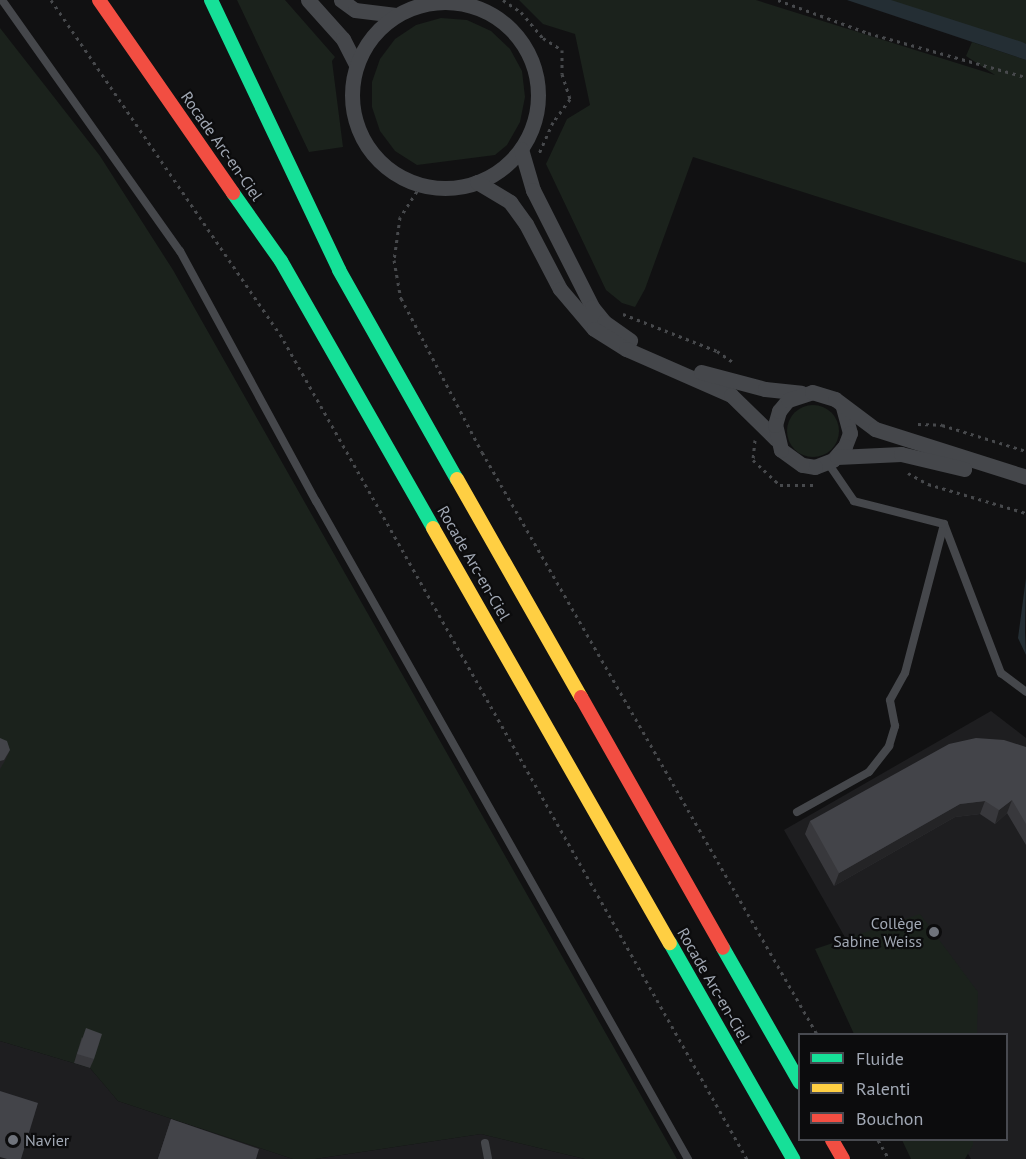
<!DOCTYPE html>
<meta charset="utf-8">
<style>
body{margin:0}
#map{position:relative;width:1026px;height:1159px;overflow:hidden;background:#111112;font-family:"PT Sans",sans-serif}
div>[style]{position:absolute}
.built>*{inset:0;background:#1e1e20}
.green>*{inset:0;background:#1b221c}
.round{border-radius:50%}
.water>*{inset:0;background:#242e34}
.path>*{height:3px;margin-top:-1.5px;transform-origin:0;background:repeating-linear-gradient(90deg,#47494c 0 3px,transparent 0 7.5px)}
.lane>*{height:8px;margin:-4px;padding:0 4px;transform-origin:4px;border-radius:4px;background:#45474b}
.street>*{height:15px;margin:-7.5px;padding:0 7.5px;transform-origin:7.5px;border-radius:7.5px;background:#45474b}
.street>.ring{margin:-7.5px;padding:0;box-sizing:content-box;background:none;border:15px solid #45474b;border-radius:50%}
.fast>*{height:14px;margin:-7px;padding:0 7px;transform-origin:7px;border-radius:7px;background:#16e098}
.slow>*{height:14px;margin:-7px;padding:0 7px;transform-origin:7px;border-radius:7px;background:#ffcf43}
.jam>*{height:14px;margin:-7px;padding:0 7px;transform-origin:7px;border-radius:7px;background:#f24e42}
.wall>*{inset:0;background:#38383c}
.shaded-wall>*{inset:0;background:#242426}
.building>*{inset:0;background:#434449}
.dots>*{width:16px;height:16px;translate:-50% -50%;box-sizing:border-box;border:3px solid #0c0c0d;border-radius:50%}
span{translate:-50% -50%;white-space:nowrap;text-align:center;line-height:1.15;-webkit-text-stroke:4.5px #0c0c0d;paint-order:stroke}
.street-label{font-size:16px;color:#a1a8b4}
.poi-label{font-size:16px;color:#a1a8b4}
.right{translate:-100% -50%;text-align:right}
.left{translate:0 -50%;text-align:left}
.legend{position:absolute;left:798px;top:1033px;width:210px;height:108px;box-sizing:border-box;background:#0c0c0d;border:2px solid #484a50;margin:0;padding:8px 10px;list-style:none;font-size:18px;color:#a1a8b4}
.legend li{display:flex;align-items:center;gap:12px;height:30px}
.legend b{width:30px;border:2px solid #484a50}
</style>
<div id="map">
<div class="built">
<i style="clip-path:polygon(991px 711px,1026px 738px,1026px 1159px,971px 1159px,960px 1140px,1006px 1140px,1006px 1034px,900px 1034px,784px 830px)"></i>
<i style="clip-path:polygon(0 1041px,90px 1068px,118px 1101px,293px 1159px,0 1159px)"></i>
<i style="clip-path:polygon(481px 1134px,585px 1159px,315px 1159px)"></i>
</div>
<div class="green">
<i style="clip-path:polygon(237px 0,285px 0,335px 57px,332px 61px,343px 147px,309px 152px)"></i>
<i style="clip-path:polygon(519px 0,756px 0,995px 75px,966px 56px,972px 42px,1026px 60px,1026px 263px,693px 157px,645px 289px,635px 307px,622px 303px,606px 290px,546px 164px,567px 119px,590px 105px,575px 34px,543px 24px)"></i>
<i style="clip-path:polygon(885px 0,1026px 0,1026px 45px)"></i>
<i style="clip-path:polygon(441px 18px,467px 20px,491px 31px,510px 49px,522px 71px,525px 97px,520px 122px,507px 145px,495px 155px,417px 165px,395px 151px,380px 131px,372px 107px,372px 82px,380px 59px,395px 39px,416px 25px)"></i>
<i style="clip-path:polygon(0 28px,100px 156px,173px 270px,677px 1159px,585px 1159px,481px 1134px,315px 1159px,293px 1159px,118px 1101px,90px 1068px,0 1041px)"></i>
<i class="round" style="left:787px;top:405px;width:52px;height:52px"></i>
<i style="clip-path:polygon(920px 914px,978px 992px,977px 1034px,854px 1034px,815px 949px)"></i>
<i style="clip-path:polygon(902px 1140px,973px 1140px,973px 1145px,965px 1159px,911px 1159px)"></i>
</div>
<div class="water">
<i style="clip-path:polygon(847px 0,891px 0,1022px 42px,1026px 44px,1026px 60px)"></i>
<i style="clip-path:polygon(1026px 578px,1025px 632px,1026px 655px,1018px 638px)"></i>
</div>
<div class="path">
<i style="left:51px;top:0;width:405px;rotate:55.6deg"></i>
<i style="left:280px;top:334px;width:948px;rotate:60.49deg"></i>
<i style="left:503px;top:0;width:22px;rotate:34deg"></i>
<i style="left:521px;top:12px;width:34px;rotate:50deg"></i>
<i style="left:543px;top:38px;width:22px;rotate:32deg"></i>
<i style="left:562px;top:50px;width:24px;rotate:90deg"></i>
<i style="left:562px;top:74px;width:26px;rotate:72deg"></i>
<i style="left:570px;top:99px;width:29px;rotate:126deg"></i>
<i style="left:553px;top:122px;width:34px;rotate:114deg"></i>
<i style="left:778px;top:0;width:96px;rotate:20.1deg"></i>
<i style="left:868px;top:33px;width:164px;rotate:15.6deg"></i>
<i style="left:421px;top:185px;width:38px;rotate:123deg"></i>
<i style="left:400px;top:217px;width:43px;rotate:97.9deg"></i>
<i style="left:394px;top:260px;width:39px;rotate:80deg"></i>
<i style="left:401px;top:298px;width:174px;rotate:62.3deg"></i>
<i style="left:482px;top:452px;width:672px;rotate:60.08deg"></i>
<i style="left:623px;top:314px;width:101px;rotate:21.5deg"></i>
<i style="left:717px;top:351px;width:21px;rotate:35deg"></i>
<i style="left:918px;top:424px;width:24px;rotate:2deg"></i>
<i style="left:942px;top:425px;width:88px;rotate:17.2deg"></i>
<i style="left:755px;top:440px;width:20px;rotate:96deg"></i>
<i style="left:753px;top:460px;width:37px;rotate:43deg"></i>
<i style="left:780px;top:485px;width:33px"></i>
<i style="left:908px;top:473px;width:23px;rotate:29deg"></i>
<i style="left:928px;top:484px;width:102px;rotate:16.5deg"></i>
<i style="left:878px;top:1140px;width:22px;rotate:60deg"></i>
</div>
<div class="lane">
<i style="left:2px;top:0;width:308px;rotate:54.7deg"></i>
<i style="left:180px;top:251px;width:285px;rotate:61.5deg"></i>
<i style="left:316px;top:501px;width:756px;rotate:60.52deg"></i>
<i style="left:944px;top:524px;width:160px;rotate:69.1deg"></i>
<i style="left:1001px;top:673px;width:31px;rotate:37deg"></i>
<i style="left:797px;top:812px;width:82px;rotate:-29.1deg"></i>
<i style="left:869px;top:772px;width:33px;rotate:-52deg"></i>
<i style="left:889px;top:746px;width:21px;rotate:-73deg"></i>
<i style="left:895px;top:726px;width:26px;rotate:-101deg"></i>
<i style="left:890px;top:700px;width:31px;rotate:-61deg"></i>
<i style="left:905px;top:673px;width:154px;rotate:-75.3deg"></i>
<i style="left:944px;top:524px;width:93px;rotate:-165.7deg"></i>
<i style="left:854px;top:501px;width:46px;rotate:-124.4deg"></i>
<i style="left:485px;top:1143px;width:16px;rotate:79deg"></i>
</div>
<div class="street">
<i style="left:308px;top:0;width:52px;rotate:48.1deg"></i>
<i style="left:343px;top:39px;width:29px;rotate:63deg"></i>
<i style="left:341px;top:0;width:17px;rotate:36deg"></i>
<i style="left:355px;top:10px;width:41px;rotate:7deg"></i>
<i class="ring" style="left:352px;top:2px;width:171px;height:171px"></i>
<i style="left:521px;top:149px;width:43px;rotate:73.7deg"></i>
<i style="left:533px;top:190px;width:131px;rotate:63.2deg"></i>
<i style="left:592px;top:307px;width:19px;rotate:51deg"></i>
<i style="left:604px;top:322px;width:32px;rotate:35deg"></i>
<i style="left:477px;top:182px;width:39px;rotate:31deg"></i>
<i style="left:510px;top:202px;width:27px;rotate:54deg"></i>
<i style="left:526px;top:224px;width:73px;rotate:62.4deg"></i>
<i style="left:560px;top:289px;width:52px;rotate:49.6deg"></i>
<i style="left:594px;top:329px;width:38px;rotate:32deg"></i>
<i style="left:626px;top:349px;width:115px;rotate:23.7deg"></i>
<i style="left:731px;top:395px;width:63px;rotate:44.4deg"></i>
<i style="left:701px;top:372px;width:66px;rotate:14.9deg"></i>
<i style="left:765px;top:389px;width:36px;rotate:6deg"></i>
<i style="left:843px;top:407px;width:27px;rotate:75deg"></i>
<i style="left:850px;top:433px;width:14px;rotate:111deg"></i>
<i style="left:845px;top:446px;width:18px;rotate:131deg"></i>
<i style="left:833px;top:460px;width:19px;rotate:159deg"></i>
<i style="left:815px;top:467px;width:13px;rotate:-171deg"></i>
<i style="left:802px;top:465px;width:26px;rotate:-144deg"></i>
<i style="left:781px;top:450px;width:26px;rotate:-103deg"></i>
<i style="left:775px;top:425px;width:15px;rotate:-74deg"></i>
<i style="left:779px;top:411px;width:14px;rotate:-51deg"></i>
<i style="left:788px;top:400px;width:25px;rotate:-18deg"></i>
<i style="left:812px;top:392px;width:24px;rotate:17deg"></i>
<i style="left:835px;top:399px;width:50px;rotate:36.9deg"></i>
<i style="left:875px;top:429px;width:158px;rotate:17.6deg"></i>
<i style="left:837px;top:457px;width:64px;rotate:-2.7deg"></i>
<i style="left:901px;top:454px;width:65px;rotate:13.4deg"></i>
</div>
<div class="fast">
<i style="left:211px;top:0;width:299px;rotate:64.6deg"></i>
<i style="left:339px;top:270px;width:240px;rotate:60.6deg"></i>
<i style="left:233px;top:193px;width:83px;rotate:54.8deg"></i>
<i style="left:281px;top:261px;width:307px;rotate:60.3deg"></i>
<i style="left:670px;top:943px;width:249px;rotate:60.3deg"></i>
<i style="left:723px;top:948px;width:155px;rotate:60.3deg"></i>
</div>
<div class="slow">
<i style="left:457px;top:479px;width:251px;rotate:60.4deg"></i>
<i style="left:433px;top:528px;width:478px;rotate:60.3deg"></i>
</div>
<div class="jam">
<i style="left:99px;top:0;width:235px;rotate:55.2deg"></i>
<i style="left:581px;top:697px;width:288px;rotate:60.5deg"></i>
<i style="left:832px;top:1140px;width:22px;rotate:60deg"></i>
</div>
<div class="wall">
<i style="clip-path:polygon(1026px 747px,1026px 845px,1007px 813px,995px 824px,980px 814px,955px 817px,834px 886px,805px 834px,810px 821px)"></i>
<i style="clip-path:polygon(82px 1037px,94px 1059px,90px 1068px,74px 1063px)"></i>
<i style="clip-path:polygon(171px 1119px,256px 1159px,158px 1159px)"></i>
</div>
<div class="shaded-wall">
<i style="clip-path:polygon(10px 750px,6px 759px,0 769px,0 761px)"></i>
<i style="clip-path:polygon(1012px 800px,1007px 813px,995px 824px,999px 810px)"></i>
<i style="clip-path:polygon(985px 801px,980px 814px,955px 817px,834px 886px,839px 873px,960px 804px)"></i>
</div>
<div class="building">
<i style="clip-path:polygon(0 738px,7px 741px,10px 750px,4px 760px,0 761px)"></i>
<i style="clip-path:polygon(976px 738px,1004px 740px,1026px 747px,1026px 824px,1012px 800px,999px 810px,985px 801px,960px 804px,839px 873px,810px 821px,949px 744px)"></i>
<i style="clip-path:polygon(86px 1028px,102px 1034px,94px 1059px,77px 1054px)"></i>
<i style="clip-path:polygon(0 1091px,38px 1103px,21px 1159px,7px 1159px,0 1157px)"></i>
<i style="clip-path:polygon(171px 1119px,259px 1149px,256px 1159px,158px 1159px)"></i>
</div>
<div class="dots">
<i style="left:934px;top:932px;background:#6f737b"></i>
<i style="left:13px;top:1140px;background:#6f737b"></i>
</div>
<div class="street-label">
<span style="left:222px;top:146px;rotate:55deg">Rocade Arc-en-Ciel</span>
<span style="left:474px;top:563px;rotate:60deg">Rocade Arc-en-Ciel</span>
<span style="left:714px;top:985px;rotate:60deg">Rocade Arc-en-Ciel</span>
</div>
<div class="poi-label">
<span class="right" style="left:922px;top:932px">Collège<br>Sabine Weiss</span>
<span class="left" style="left:25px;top:1140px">Navier</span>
</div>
<ul class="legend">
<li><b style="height:8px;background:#16e098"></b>Fluide</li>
<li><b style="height:8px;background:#ffcf43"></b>Ralenti</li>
<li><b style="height:8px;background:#f24e42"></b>Bouchon</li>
</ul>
</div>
